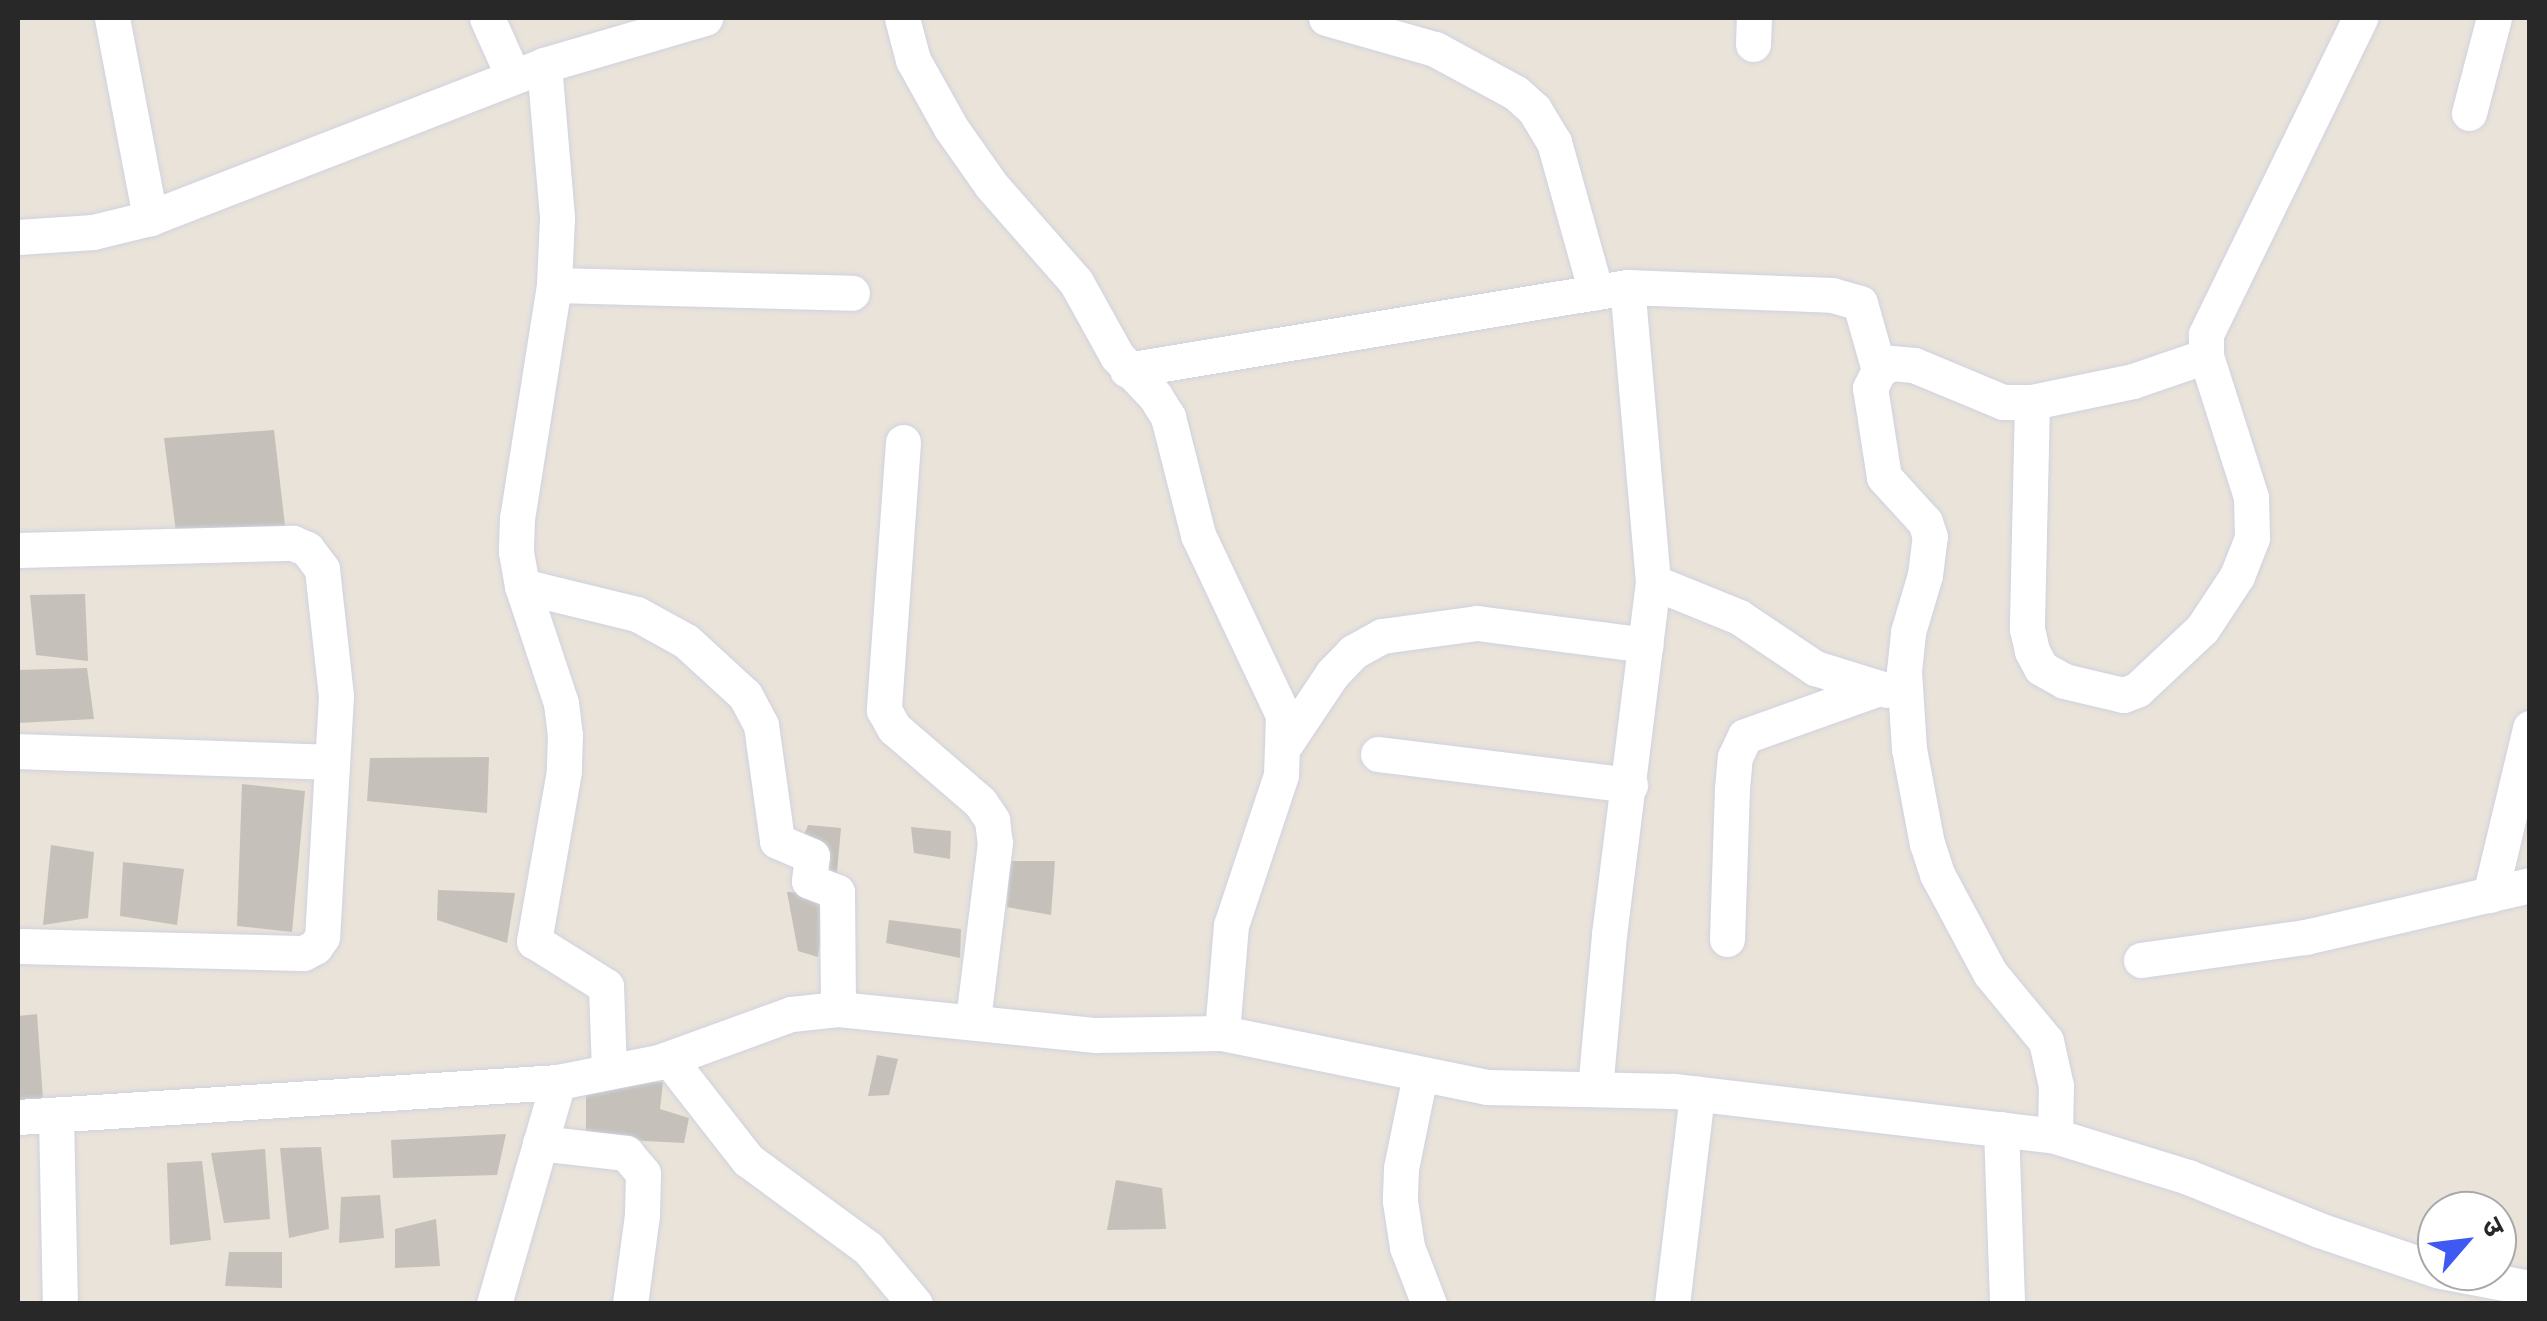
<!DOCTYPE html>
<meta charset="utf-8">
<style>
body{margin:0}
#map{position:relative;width:2547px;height:1321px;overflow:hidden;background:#eae3d9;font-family:"Sofia Sans Condensed","Noto Sans Devanagari",sans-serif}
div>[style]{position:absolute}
.building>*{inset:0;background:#c5c0b9}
.roads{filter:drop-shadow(0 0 2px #cfd2e0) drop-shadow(0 0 2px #cfd2e0)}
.street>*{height:35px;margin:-17.5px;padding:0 17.5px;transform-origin:17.5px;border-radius:17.5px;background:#fff}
span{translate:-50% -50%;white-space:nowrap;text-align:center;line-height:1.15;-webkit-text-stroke:8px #fff;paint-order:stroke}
.frame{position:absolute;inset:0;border:20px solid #282828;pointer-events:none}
.north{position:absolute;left:2417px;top:1191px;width:100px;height:100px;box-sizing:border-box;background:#fff;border:2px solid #a9a9a9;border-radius:50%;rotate:62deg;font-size:28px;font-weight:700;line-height:40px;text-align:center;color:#282828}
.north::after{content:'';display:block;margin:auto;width:35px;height:45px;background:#3e5af2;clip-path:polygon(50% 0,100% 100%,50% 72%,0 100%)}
</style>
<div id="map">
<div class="building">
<i style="clip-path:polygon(274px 430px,285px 526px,177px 540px,164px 438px)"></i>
<i style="clip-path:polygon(85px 594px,88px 661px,36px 655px,30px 595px)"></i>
<i style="clip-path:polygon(87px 668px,94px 719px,18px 723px,18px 670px)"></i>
<i style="clip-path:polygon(489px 757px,487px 813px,367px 801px,370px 758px)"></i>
<i style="clip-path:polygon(242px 784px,305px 791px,292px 932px,237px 926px)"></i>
<i style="clip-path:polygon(808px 825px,841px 828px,836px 883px,800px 845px)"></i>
<i style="clip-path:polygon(911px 827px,951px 831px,950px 859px,914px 853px)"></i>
<i style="clip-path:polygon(51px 845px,94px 852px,88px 918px,43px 925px)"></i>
<i style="clip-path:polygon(1010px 861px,1055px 861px,1051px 915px,1007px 907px)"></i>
<i style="clip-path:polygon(123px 862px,184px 869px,177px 925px,120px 916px)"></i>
<i style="clip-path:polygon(438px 890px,515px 893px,507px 943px,437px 920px)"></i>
<i style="clip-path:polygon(787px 892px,827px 894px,818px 957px,798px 951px)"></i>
<i style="clip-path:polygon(889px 920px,961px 929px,960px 958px,886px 943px)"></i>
<i style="clip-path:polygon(37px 1014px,43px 1099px,18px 1102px,18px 1016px)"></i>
<i style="clip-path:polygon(877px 1055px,898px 1059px,889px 1095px,868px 1096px)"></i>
<i style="clip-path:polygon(663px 1082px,660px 1109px,689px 1118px,684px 1143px,586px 1138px,586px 1083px)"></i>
<i style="clip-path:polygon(506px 1134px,497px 1175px,393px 1178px,391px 1140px)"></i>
<i style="clip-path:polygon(321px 1147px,329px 1229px,289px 1238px,280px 1148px)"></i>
<i style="clip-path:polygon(265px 1149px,270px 1219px,224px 1223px,211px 1153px)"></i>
<i style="clip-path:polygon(202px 1161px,211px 1240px,170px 1245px,167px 1163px)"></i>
<i style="clip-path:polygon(1116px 1180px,1162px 1188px,1166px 1229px,1107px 1230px)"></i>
<i style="clip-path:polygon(380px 1195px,384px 1238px,339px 1243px,341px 1197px)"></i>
<i style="clip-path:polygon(436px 1219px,440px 1266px,395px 1268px,395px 1229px)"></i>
<i style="clip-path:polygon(229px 1252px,282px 1252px,282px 1288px,225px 1286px)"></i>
</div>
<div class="roads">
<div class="street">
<i style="left:112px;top:18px;width:204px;rotate:79.2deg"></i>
<i style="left:487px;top:18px;width:64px;rotate:65.9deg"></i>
<i style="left:902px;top:18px;width:43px;rotate:75.3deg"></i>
<i style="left:913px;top:60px;width:78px;rotate:60.8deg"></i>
<i style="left:951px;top:128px;width:70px;rotate:54.9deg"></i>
<i style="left:991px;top:185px;width:129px;rotate:48.8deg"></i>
<i style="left:1076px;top:282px;width:85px;rotate:61deg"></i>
<i style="left:1117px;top:356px;width:55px;rotate:46.5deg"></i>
<i style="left:1155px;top:396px;width:25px;rotate:58deg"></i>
<i style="left:1168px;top:417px;width:122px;rotate:75.7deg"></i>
<i style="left:1198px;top:535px;width:199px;rotate:64.7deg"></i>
<i style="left:1283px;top:715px;width:60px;rotate:91.9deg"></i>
<i style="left:1281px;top:775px;width:158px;rotate:108.4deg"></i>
<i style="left:1231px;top:925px;width:108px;rotate:94.8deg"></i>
<i style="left:1326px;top:18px;width:113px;rotate:15.9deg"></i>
<i style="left:1435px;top:49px;width:92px;rotate:28.5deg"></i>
<i style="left:1516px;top:93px;width:24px;rotate:42deg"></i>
<i style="left:1534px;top:109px;width:39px;rotate:59deg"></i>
<i style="left:1554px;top:142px;width:156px;rotate:74.4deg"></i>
<i style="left:1753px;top:44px;width:26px;rotate:-88deg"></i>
<i style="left:544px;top:65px;width:154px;rotate:85.1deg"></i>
<i style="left:557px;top:218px;width:67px;rotate:92.6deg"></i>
<i style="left:554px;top:285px;width:236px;rotate:99deg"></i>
<i style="left:517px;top:518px;width:34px;rotate:92deg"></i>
<i style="left:516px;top:552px;width:35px;rotate:80deg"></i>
<i style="left:522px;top:586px;width:123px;rotate:71.6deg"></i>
<i style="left:561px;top:703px;width:32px;rotate:83deg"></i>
<i style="left:565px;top:735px;width:36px;rotate:92deg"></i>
<i style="left:564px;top:771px;width:173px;rotate:100deg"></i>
<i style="left:534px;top:941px;width:85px;rotate:32deg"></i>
<i style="left:606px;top:986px;width:86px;rotate:88deg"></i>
<i style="left:2469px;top:113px;width:98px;rotate:-75.3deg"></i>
<i style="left:18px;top:237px;width:75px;rotate:-3.8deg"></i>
<i style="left:93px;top:232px;width:59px;rotate:-13.8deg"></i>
<i style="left:150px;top:218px;width:423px;rotate:-21.2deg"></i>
<i style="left:544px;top:65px;width:168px;rotate:-16.3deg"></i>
<i style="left:554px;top:285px;width:298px;rotate:1.5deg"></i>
<i style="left:1127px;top:370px;width:507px;rotate:-9.43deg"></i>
<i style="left:1627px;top:287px;width:205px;rotate:2.2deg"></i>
<i style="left:1832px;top:295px;width:29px;rotate:16deg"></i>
<i style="left:1860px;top:303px;width:70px;rotate:74.2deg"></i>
<i style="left:2032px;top:402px;width:227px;rotate:91.3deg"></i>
<i style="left:2027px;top:629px;width:23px;rotate:77deg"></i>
<i style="left:2032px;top:651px;width:19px;rotate:62deg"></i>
<i style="left:2041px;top:668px;width:26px;rotate:29deg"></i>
<i style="left:2064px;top:681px;width:61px;rotate:13.3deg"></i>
<i style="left:2123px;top:695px;width:15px;rotate:-20deg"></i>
<i style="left:2137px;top:690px;width:89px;rotate:-43.2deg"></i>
<i style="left:2202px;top:629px;width:64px;rotate:-56.6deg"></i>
<i style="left:2237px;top:576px;width:41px;rotate:-68.5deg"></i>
<i style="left:2252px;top:538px;width:41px;rotate:-91.4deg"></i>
<i style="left:2251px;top:497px;width:148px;rotate:-107.7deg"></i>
<i style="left:2206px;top:356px;width:22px;rotate:-90deg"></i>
<i style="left:2206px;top:334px;width:352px;rotate:-64deg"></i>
<i style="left:903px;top:442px;width:269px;rotate:94.1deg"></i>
<i style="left:884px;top:710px;width:21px;rotate:61deg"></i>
<i style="left:894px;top:728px;width:113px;rotate:40.7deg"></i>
<i style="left:980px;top:802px;width:22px;rotate:56deg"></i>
<i style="left:992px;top:820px;width:23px;rotate:83deg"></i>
<i style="left:995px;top:843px;width:178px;rotate:97.1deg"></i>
<i style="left:18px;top:550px;width:275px;rotate:-1.5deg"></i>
<i style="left:293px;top:543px;width:15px;rotate:23deg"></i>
<i style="left:307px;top:549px;width:25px;rotate:53deg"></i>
<i style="left:322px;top:569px;width:128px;rotate:83.7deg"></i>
<i style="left:336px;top:696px;width:241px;rotate:93.3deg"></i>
<i style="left:322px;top:937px;width:12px;rotate:125deg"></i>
<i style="left:315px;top:947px;width:13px;rotate:153deg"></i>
<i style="left:303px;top:953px;width:285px;rotate:-178.6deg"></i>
<i style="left:1653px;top:582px;width:93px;rotate:22.1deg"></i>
<i style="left:1739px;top:617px;width:92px;rotate:33.9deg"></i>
<i style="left:1815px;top:668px;width:74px;rotate:17.2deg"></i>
<i style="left:522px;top:586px;width:118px;rotate:13.7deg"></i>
<i style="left:637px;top:614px;width:56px;rotate:28.9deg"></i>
<i style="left:686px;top:641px;width:80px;rotate:42.5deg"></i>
<i style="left:745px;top:695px;width:34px;rotate:62deg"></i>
<i style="left:761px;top:725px;width:117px;rotate:82.1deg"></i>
<i style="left:777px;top:841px;width:38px;rotate:23deg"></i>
<i style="left:812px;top:856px;width:25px;rotate:97deg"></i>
<i style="left:809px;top:881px;width:30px;rotate:21deg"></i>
<i style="left:837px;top:892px;width:117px;rotate:89.5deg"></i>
<i style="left:1286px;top:743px;width:83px;rotate:-56.3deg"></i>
<i style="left:1332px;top:674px;width:30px;rotate:-46deg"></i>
<i style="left:1353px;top:652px;width:33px;rotate:-29deg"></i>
<i style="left:1382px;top:636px;width:96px;rotate:-7.8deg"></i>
<i style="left:1477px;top:623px;width:170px;rotate:7.4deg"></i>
<i style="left:18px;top:751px;width:314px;rotate:2deg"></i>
<i style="left:1378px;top:754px;width:254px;rotate:7deg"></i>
<i style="left:2490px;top:895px;width:172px;rotate:-76.5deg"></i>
<i style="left:1727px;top:939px;width:150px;rotate:-88.1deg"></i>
<i style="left:1732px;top:789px;width:32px;rotate:-85deg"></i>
<i style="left:1735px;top:757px;width:23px;rotate:-65deg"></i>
<i style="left:1745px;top:736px;width:142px;rotate:-19.7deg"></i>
<i style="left:2141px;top:960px;width:166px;rotate:-8deg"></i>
<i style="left:2305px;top:937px;width:231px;rotate:-13deg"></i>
<i style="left:669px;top:1059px;width:128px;rotate:52deg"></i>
<i style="left:748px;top:1160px;width:149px;rotate:36.3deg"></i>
<i style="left:868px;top:1248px;width:73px;rotate:50deg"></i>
<i style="left:1420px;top:1075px;width:95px;rotate:101.5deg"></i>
<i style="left:1401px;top:1168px;width:33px;rotate:92deg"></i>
<i style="left:1400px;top:1201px;width:47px;rotate:81.3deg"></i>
<i style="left:1407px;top:1247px;width:61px;rotate:68.9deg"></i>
<i style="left:558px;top:1082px;width:103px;rotate:-11.2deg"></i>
<i style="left:659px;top:1062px;width:140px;rotate:-20deg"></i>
<i style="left:791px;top:1014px;width:47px;rotate:-6.1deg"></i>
<i style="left:838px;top:1009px;width:259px;rotate:5.8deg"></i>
<i style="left:1096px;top:1035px;width:126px;rotate:-0.9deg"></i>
<i style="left:1222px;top:1033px;width:270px;rotate:11.5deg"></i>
<i style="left:1487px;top:1087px;width:187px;rotate:1.2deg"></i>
<i style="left:1674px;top:1091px;width:384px;rotate:6.7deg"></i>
<i style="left:2055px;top:1136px;width:139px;rotate:17.1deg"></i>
<i style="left:2188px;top:1177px;width:141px;rotate:22deg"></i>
<i style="left:2319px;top:1230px;width:125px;rotate:18.7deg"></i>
<i style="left:1595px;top:1089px;width:155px;rotate:-84.8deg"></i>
<i style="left:1609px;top:935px;width:356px;rotate:-82.9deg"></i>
<i style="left:1653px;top:582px;width:296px;rotate:-95deg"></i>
<i style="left:56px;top:1116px;width:188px;rotate:88.8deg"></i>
<i style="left:18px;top:1117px;width:541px;rotate:-3.71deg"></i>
<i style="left:558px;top:1082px;width:231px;rotate:106.1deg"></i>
<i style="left:2001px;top:1129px;width:175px;rotate:88deg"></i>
<i style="left:2055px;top:1136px;width:50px;rotate:-88.9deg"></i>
<i style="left:2056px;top:1086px;width:46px;rotate:-102.5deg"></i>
<i style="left:2046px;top:1041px;width:88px;rotate:-129.5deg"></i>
<i style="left:1990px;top:973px;width:112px;rotate:-118.2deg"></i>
<i style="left:1937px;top:874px;width:32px;rotate:-108deg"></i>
<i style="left:1927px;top:844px;width:97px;rotate:-100.7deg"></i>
<i style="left:1909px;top:749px;width:78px;rotate:-93.7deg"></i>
<i style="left:1904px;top:671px;width:39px;rotate:-84deg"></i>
<i style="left:1908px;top:632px;width:59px;rotate:-73.4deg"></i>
<i style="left:1925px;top:575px;width:38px;rotate:-83deg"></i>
<i style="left:1930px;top:537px;width:16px;rotate:-108deg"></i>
<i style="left:1925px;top:522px;width:61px;rotate:-132.3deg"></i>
<i style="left:1884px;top:477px;width:90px;rotate:-98.9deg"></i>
<i style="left:1870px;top:388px;width:20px;rotate:-63deg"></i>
<i style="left:1879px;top:370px;width:14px;rotate:-30deg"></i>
<i style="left:1891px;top:363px;width:23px;rotate:5deg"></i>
<i style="left:1914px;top:365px;width:96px;rotate:22.6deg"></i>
<i style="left:2003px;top:402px;width:29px"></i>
<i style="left:2032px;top:402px;width:103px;rotate:-11.7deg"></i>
<i style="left:2133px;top:381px;width:77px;rotate:-18.9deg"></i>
<i style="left:540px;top:1143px;width:87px;rotate:6.6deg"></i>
<i style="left:626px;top:1153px;width:26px;rotate:50deg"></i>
<i style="left:643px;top:1173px;width:42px;rotate:91.4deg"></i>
<i style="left:642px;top:1215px;width:90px;rotate:97.7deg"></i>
<i style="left:2441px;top:1271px;width:91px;rotate:10.8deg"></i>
<i style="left:1672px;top:1304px;width:212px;rotate:-83.2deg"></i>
</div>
</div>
<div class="frame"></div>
<div class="north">उ</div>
</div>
